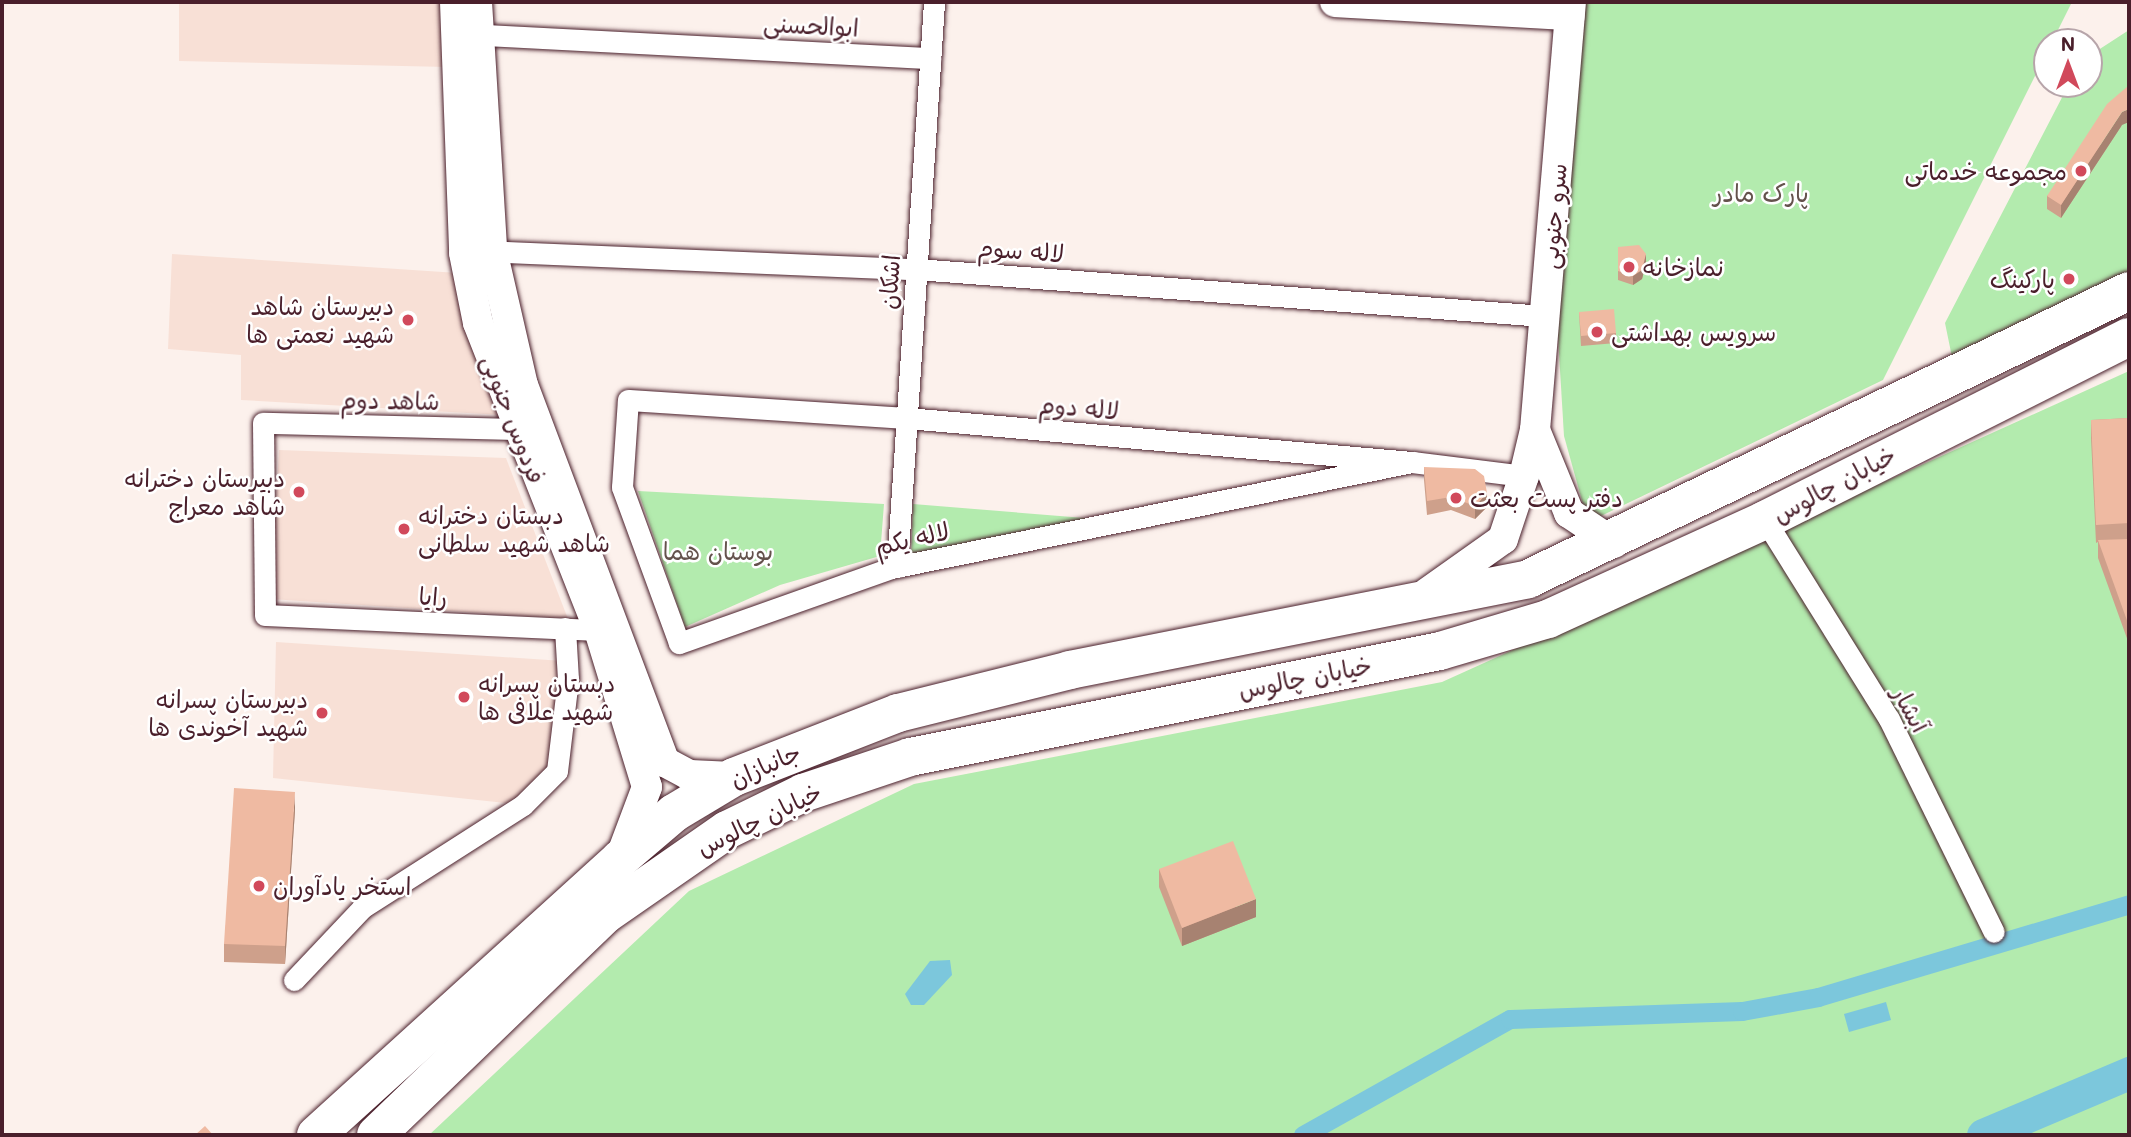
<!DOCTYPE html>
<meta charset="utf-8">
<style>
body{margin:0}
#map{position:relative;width:2131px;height:1137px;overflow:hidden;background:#fcf1ec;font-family:Mali,"Playpen Sans Arabic",sans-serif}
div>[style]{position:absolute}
.built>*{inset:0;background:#f8e0d6}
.green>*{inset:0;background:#b3ebae}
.water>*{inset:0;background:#7cc7dc}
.canal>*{height:19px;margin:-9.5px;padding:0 9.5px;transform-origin:9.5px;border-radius:9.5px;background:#7cc7dc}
.river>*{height:33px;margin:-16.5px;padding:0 16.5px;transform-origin:16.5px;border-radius:16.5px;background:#7cc7dc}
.roads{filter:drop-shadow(0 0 2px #4a1f2b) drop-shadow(0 0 2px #4a1f2b)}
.street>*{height:21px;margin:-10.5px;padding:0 10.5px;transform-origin:10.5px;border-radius:10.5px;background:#fff}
.secondary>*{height:30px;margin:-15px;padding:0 15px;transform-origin:15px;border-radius:15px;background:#fff}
.highway>*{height:38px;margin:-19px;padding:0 19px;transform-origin:19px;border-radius:19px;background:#fff}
.wall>*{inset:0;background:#cea08b}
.shaded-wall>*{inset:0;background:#a78271}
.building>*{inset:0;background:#efbaa2}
.dots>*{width:19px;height:19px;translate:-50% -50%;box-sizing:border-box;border:4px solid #fff;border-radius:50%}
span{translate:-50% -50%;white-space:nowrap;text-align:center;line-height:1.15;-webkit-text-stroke:5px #fff;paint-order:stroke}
.street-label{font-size:24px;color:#4a1f2b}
.poi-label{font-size:24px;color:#4a1f2b}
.right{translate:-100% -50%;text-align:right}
.left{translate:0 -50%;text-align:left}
.park-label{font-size:24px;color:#64524c}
.frame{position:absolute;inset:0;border:4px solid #4a1f2b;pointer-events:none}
.north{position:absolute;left:2033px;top:28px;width:70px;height:70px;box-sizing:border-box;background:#fff;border:2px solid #b7a5aa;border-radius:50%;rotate:0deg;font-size:19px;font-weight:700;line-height:28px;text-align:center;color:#4a1f2b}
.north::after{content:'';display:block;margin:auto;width:24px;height:32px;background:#d1495b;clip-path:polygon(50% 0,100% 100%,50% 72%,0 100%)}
</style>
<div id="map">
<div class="built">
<i style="clip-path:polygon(179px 2px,446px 2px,448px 67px,179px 61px)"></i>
<i style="clip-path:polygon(172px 254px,458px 273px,503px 415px,241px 400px,241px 355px,168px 349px)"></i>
<i style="clip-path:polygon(279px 450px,506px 458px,568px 619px,271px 599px)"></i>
<i style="clip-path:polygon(276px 642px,563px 661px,551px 768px,515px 804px,273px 778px)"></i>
</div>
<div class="green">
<i style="clip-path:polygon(1585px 2px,2072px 2px,1883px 380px,1601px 516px,1584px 508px,1564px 436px,1557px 320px)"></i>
<i style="clip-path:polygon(2129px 30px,2129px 291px,1953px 362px,1945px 323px,2069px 84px,2089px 84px,2089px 56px)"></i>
<i style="clip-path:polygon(2129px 371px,2129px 1135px,429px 1135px,689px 891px,914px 784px,1442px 682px)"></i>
<i style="clip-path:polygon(638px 491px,884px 504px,880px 556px,780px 585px,685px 627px)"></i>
<i style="clip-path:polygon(913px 504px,1122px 521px,911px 560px)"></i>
</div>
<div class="water">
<i style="clip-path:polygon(950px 960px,952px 975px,924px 1005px,911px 1005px,905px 994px,930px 961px)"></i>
<i style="clip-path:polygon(1886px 1002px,1891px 1020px,1849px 1032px,1844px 1014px)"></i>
</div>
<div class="canal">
<i style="left:1303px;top:1135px;width:237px;rotate:-29.3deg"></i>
<i style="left:1510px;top:1019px;width:232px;rotate:-2deg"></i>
<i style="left:1742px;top:1011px;width:77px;rotate:-10.4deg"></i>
<i style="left:1818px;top:997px;width:325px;rotate:-16.6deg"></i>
</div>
<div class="river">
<i style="left:1983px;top:1135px;width:159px;rotate:-23deg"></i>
</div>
<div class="roads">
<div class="street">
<i style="left:467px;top:34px;width:464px;rotate:3deg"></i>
<i style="left:481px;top:251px;width:435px;rotate:2.4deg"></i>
<i style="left:916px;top:269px;width:630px;rotate:4.28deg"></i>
<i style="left:515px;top:429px;width:252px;rotate:-178.6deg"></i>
<i style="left:263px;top:423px;width:192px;rotate:89.4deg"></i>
<i style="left:265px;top:615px;width:334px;rotate:2.6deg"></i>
<i style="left:1412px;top:462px;width:532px;rotate:168.5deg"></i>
<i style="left:891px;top:568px;width:225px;rotate:160.5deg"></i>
<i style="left:679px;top:643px;width:166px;rotate:-110.1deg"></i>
<i style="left:622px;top:487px;width:87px;rotate:-86.1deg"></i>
<i style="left:628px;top:400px;width:280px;rotate:3.7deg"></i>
<i style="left:907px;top:418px;width:507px;rotate:4.98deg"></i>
<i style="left:1412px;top:462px;width:113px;rotate:7.1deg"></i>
<i style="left:1765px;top:520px;width:234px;rotate:58.1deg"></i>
<i style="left:1889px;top:719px;width:237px;rotate:63.8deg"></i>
<i style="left:897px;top:567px;width:566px;rotate:-86.25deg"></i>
<i style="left:294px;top:980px;width:99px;rotate:-46.6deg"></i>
<i style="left:362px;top:908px;width:191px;rotate:-32.6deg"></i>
<i style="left:523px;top:805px;width:48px;rotate:-45deg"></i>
<i style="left:557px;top:771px;width:93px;rotate:-83.2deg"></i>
<i style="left:568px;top:679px;width:51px;rotate:-93.4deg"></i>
</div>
<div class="secondary">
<i style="left:455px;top:2px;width:251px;rotate:87.9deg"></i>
<i style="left:464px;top:253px;width:71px;rotate:78.7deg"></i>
<i style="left:478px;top:323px;width:330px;rotate:68.5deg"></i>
<i style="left:599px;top:630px;width:164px;rotate:73deg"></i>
<i style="left:647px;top:787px;width:77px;rotate:110.6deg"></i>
<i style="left:477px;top:2px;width:248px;rotate:86.5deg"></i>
<i style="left:492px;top:250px;width:139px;rotate:77.1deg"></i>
<i style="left:523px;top:385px;width:403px;rotate:69.4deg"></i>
<i style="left:665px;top:762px;width:27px;rotate:28deg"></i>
<i style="left:689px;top:775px;width:45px;rotate:2.5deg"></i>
<i style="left:1335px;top:2px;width:235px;rotate:3.2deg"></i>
<i style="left:1535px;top:430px;width:90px;rotate:67.7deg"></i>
<i style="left:1569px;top:513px;width:54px;rotate:33.7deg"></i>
<i style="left:1427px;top:593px;width:93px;rotate:-35.4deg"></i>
<i style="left:1503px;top:539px;width:66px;rotate:-71.6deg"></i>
<i style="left:1524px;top:476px;width:47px;rotate:-76.6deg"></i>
<i style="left:1535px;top:430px;width:430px;rotate:-85.2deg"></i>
</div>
<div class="highway">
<i style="left:316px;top:1135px;width:411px;rotate:-42.2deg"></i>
<i style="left:620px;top:859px;width:71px;rotate:-40.4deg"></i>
<i style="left:674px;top:813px;width:70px;rotate:-31deg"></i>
<i style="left:734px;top:777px;width:176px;rotate:-21.3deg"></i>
<i style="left:898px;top:713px;width:177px;rotate:-14deg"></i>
<i style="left:1070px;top:670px;width:467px;rotate:-11.2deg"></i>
<i style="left:1528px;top:579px;width:666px;rotate:-25.6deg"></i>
<i style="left:376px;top:1135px;width:319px;rotate:-43.9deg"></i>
<i style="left:606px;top:914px;width:147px;rotate:-34.8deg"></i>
<i style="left:727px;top:830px;width:85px;rotate:-26deg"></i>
<i style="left:803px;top:793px;width:113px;rotate:-18.6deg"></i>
<i style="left:910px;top:757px;width:540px;rotate:-11.31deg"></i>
<i style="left:1440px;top:651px;width:113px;rotate:-16.5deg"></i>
<i style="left:1548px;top:619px;width:239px;rotate:-24.5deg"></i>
<i style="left:1765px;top:520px;width:407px;rotate:-26.7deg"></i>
</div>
</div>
<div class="wall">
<i style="clip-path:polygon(2122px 125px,2061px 218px,2047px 209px,2047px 196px)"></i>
<i style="clip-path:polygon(1618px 247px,1646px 263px,1642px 279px,1633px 285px,1618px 280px)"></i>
<i style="clip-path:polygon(1579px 312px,1616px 333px,1616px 343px,1581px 346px)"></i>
<i style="clip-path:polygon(2129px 418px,2129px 644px,2098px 558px,2098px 542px,2096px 543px,2091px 438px,2091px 420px)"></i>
<i style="clip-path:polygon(1424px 467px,1487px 507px,1475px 519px,1451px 510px,1427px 515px,1424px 480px)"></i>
<i style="clip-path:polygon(295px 809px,285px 964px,224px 962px,224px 944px)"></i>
<i style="clip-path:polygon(1159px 869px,1256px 917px,1182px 946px,1159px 887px)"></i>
</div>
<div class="shaded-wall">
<i style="clip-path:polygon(2129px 109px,2129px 122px,2122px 125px,2061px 218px,2061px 205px,2122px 112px)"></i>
<i style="clip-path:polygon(1646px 254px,1646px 263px,1642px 279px,1633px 285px,1633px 276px)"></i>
<i style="clip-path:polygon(1487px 493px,1487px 507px,1475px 519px,1475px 506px)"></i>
<i style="clip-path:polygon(295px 792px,295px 809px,285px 964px,285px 946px)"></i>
<i style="clip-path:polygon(1256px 899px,1256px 917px,1182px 946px,1182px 928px)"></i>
</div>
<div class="building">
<i style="clip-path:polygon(2128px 86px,2129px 86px,2129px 109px,2122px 112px,2061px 205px,2047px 196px,2107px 104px)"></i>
<i style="clip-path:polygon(1639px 245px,1646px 254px,1642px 270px,1633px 276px,1618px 271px,1618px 247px)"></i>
<i style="clip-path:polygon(1614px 309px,1616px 333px,1581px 336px,1579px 312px)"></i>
<i style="clip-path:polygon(2129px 418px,2129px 523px,2096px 525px,2091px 420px)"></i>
<i style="clip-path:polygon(1424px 467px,1475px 469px,1484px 476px,1487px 493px,1475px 506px,1451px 497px,1427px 501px)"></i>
<i style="clip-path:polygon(2129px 539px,2129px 626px,2098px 540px)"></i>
<i style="clip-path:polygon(234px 788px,295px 792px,285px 946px,224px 944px)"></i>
<i style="clip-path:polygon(1233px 841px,1256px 899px,1182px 928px,1159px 869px)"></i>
<i style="clip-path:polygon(205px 1126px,213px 1135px,195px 1135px)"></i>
</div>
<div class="dots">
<i style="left:2081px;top:171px;background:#d1495b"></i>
<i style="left:1629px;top:267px;background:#d1495b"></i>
<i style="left:2069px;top:279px;background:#d1495b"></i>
<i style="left:408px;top:320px;background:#d1495b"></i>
<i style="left:1597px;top:332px;background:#d1495b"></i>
<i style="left:299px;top:492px;background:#d1495b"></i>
<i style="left:1456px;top:498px;background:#d1495b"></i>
<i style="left:404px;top:529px;background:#d1495b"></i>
<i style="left:464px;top:697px;background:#d1495b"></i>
<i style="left:322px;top:713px;background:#d1495b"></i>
<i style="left:259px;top:886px;background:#d1495b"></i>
</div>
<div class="street-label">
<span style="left:811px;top:25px;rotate:3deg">ابوالحسنی</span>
<span style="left:1553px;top:216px;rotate:-85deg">سرو جنوبی</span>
<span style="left:1021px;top:250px;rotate:4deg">لاله سوم</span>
<span style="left:889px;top:282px;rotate:-86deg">اشکان</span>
<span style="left:390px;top:400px;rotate:1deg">شاهد دوم</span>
<span style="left:1079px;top:407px;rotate:5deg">لاله دوم</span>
<span style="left:514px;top:419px;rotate:69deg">فردوس جنوبی</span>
<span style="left:1834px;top:484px;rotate:-28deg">خیابان چالوس</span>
<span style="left:912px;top:538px;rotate:-13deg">لاله یکم</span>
<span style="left:433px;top:596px;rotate:3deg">رایا</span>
<span style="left:1305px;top:677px;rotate:-11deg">خیابان چالوس</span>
<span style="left:1911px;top:709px;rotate:61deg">آبشار</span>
<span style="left:765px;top:765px;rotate:-24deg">جانبازان</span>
<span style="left:759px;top:819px;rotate:-26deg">خیابان چالوس</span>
</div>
<div class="poi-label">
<span class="right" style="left:2067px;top:171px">مجموعه خدماتی</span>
<span class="left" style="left:1643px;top:267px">نمازخانه</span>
<span class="right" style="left:2055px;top:279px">پارکینگ</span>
<span class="right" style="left:394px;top:320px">دبیرستان شاهد<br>شهید نعمتی ها</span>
<span class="left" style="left:1611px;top:332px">سرویس بهداشتی</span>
<span class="right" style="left:285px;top:492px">دبیرستان دخترانه<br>شاهد معراج</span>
<span class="left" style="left:1470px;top:498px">دفتر پست بعثت</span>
<span class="left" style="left:418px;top:529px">دبستان دخترانه<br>شاهد شهید سلطانی</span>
<span class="left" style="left:478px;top:697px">دبستان پسرانه<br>شهید علافی ها</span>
<span class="right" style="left:308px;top:713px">دبیرستان پسرانه<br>شهید آخوندی ها</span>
<span class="left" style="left:273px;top:886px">استخر یادآوران</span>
</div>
<div class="park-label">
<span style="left:1761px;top:193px">پارک مادر</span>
<span style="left:718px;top:551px">بوستان هما</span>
</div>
<div class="frame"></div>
<div class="north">N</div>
</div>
